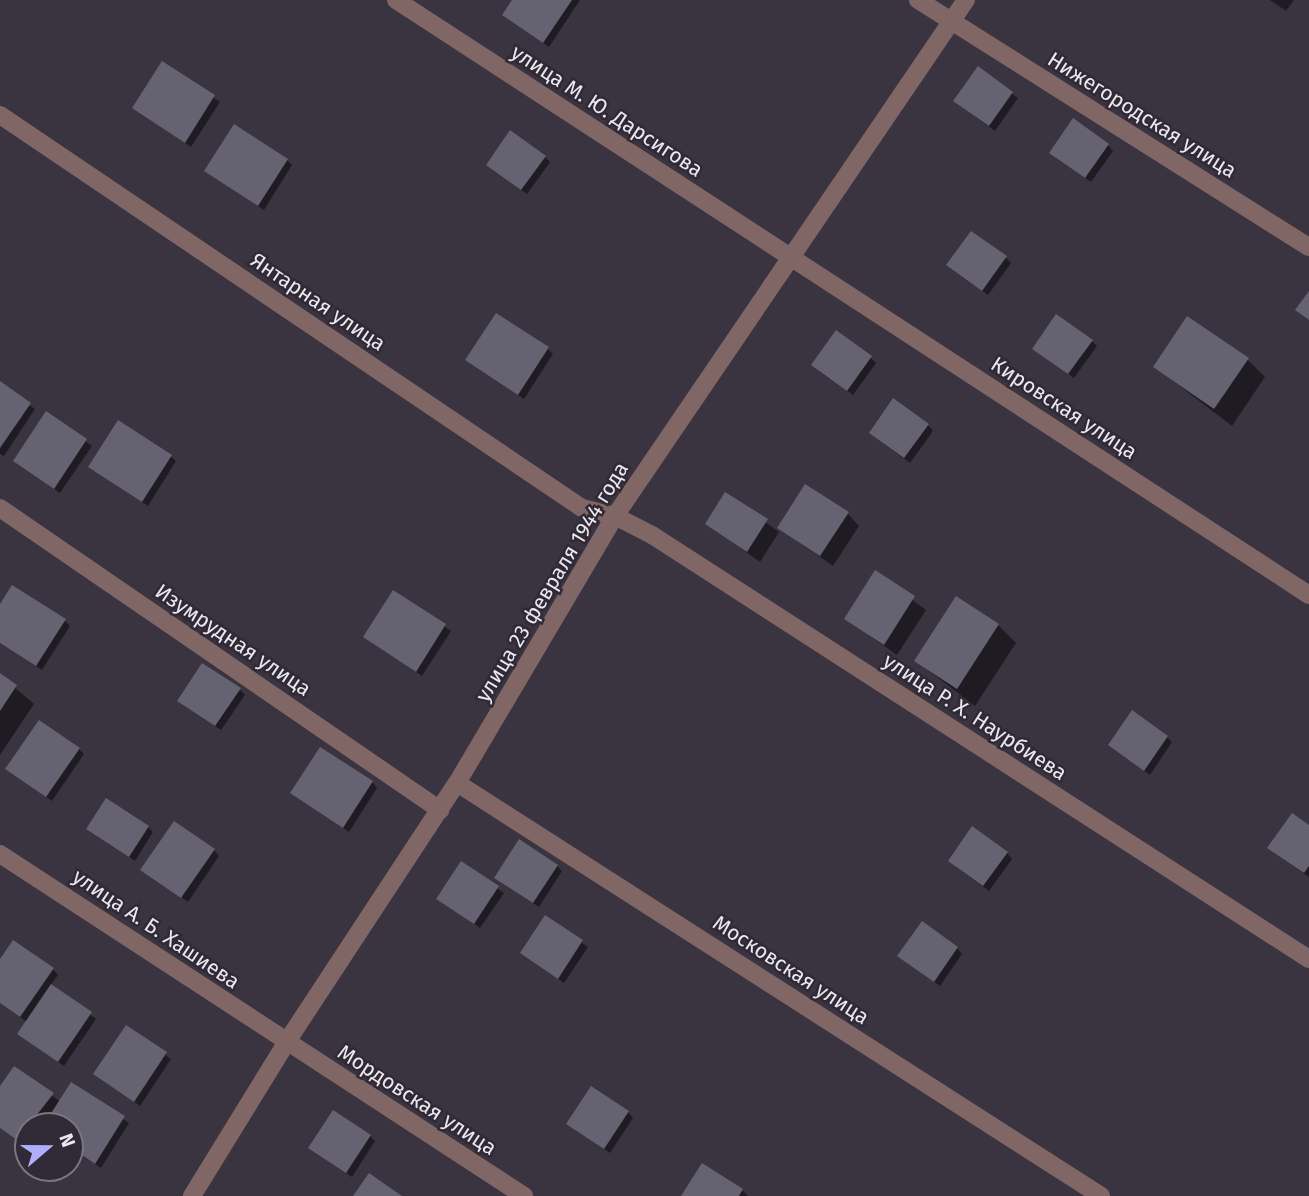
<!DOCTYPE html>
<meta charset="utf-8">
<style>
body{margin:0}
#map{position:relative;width:1309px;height:1196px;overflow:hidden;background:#3a3441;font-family:"Fira Sans",sans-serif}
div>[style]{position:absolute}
.shadow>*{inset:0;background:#0007}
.building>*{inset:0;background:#656372}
.minor>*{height:18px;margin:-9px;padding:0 9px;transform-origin:9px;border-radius:9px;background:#816666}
span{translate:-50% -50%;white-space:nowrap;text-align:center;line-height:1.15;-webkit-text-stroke:5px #302a36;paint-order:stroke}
.street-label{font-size:21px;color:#ece8f0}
.north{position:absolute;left:14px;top:1112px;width:70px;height:70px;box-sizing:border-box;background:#302a36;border:2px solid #7b7680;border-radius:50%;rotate:70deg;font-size:19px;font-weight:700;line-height:28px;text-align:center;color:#ece8f0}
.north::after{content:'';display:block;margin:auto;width:24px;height:32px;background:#b0aefa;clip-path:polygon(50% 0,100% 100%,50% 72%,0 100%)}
</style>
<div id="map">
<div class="shadow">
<i style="clip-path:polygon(514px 0,580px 0,549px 47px,510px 20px)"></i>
<i style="clip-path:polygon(1270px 0,1294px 0,1286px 11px)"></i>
<i style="clip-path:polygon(163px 64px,220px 102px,191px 147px,134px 108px)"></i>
<i style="clip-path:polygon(978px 69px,1018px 98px,995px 131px,961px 106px)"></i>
<i style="clip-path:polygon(1108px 145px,1113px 151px,1091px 182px,1056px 158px)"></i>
<i style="clip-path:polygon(545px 157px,550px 162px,527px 194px,493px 170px)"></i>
<i style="clip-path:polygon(287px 160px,292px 165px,264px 210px,212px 176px)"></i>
<i style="clip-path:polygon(1006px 258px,1011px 263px,988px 295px,954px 271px)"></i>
<i style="clip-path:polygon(1092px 341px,1097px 346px,1074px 378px,1040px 354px)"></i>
<i style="clip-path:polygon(548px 349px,553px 354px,524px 399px,467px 360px)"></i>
<i style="clip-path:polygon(871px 358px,876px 363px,853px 395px,819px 371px)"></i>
<i style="clip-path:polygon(1247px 359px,1265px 377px,1232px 426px,1155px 367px)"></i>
<i style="clip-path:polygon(0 384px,35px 409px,4px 456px,0 454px)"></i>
<i style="clip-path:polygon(47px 414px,92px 446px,60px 493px,21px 466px)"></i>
<i style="clip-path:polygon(928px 425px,933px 431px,910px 463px,876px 438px)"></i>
<i style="clip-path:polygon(170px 456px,176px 461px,148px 506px,91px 467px)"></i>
<i style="clip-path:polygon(726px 494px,779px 532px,760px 562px,707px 524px)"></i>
<i style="clip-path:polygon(848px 514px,859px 526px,833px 566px,779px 528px)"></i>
<i style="clip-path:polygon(876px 573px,926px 610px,897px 655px,846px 619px)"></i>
<i style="clip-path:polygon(394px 593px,451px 631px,422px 676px,371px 642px)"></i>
<i style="clip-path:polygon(0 607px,65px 621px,70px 626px,42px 670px,0 643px)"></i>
<i style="clip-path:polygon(998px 625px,1016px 643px,975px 706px,916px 661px)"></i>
<i style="clip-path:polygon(0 675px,34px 704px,0 755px)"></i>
<i style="clip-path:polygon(239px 689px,245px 695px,221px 730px,185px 706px)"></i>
<i style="clip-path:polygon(1167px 737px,1172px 742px,1150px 775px,1115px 750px)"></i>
<i style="clip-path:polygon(79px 749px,84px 754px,52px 801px,7px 769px)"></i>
<i style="clip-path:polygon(372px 782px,377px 788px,349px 832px,292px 793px)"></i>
<i style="clip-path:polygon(148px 827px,153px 832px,135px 861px,88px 829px)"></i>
<i style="clip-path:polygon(1309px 827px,1309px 877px,1275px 853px)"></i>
<i style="clip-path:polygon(214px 850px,219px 856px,188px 902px,142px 870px)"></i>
<i style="clip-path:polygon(1007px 853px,1012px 859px,989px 891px,955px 866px)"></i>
<i style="clip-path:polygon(461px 863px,504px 893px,480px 928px,438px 899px)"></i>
<i style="clip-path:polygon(557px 866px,562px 871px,539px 907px,502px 883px)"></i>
<i style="clip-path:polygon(546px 918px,588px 947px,564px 983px,522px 953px)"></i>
<i style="clip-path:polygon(957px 948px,962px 954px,940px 986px,905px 961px)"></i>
<i style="clip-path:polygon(0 962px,53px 969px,58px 975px,50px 986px,96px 1019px,64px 1066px,25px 1039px,27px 1022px,0 1003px)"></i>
<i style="clip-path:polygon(127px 1027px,171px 1059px,140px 1106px,101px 1079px)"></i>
<i style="clip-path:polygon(14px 1068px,61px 1102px,72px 1085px,129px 1123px,101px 1168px,70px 1148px,70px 1126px,45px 1126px,48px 1116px,41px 1126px,28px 1126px,27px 1147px,0 1128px,0 1089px)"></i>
<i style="clip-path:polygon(628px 1112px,633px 1118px,610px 1153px,568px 1124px)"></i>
<i style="clip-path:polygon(370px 1136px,375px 1141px,352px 1177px,310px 1148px)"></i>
<i style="clip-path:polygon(742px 1190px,748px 1196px,683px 1196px)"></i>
</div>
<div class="building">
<i style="clip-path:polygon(512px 0,572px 0,543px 43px,502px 15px)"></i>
<i style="clip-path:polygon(162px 61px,215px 95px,185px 143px,132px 108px)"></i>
<i style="clip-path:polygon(978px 66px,1013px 92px,989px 126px,953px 101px)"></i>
<i style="clip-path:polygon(1073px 118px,1109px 144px,1085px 178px,1049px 153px)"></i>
<i style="clip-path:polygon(234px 124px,288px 159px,258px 206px,204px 171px)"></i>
<i style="clip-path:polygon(510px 130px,546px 156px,521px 190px,486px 165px)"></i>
<i style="clip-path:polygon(971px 231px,1007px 256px,982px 291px,946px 265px)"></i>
<i style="clip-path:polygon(1309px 291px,1309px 320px,1295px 310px)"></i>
<i style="clip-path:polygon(496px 313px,549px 347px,518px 395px,465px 360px)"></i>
<i style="clip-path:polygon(1056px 314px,1093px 340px,1068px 374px,1032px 349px)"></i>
<i style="clip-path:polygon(1187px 316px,1249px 358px,1214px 409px,1153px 367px)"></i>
<i style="clip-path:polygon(836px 330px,872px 356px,847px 391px,811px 365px)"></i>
<i style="clip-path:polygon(0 381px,31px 403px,0 448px)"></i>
<i style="clip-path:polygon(893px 398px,929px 424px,904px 458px,869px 433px)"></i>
<i style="clip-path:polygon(46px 411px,87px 439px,54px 489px,13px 461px)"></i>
<i style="clip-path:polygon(118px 420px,172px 455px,142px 502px,88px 467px)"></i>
<i style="clip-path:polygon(805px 484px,849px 512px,820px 556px,777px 528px)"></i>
<i style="clip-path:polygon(725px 492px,768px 519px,747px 552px,705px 524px)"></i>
<i style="clip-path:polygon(875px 570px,915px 596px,884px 645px,844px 619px)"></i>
<i style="clip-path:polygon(12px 585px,66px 619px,36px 666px,0 643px,0 604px)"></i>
<i style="clip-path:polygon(393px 590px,446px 624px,416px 672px,363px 637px)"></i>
<i style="clip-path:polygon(956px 596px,999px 624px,957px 689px,914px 661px)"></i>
<i style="clip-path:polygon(202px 663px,241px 688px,215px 726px,177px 701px)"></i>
<i style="clip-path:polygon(0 673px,17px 685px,0 711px)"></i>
<i style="clip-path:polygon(1132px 710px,1168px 736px,1144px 771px,1108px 745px)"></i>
<i style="clip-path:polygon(39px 720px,80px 748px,46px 797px,5px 769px)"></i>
<i style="clip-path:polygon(320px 747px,373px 781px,343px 828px,290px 793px)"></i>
<i style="clip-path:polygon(106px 798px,149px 826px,129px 857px,86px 829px)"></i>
<i style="clip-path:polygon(1292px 813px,1309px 825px,1309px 866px,1304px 873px,1267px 848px)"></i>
<i style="clip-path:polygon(174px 821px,215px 849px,181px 898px,140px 870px)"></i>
<i style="clip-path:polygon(972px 826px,1008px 852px,983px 886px,948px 861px)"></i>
<i style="clip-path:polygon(519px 839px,558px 865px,533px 903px,494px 878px)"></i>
<i style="clip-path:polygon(461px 861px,499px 886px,474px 924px,436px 899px)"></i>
<i style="clip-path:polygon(545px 915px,583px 940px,558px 979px,520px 953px)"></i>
<i style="clip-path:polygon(922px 921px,958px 947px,934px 982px,897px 956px)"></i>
<i style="clip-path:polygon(13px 940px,54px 968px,20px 1017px,0 1003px,0 959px)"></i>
<i style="clip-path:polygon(51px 984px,92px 1012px,58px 1062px,17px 1034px)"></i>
<i style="clip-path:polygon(126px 1025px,167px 1052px,134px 1102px,93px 1074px)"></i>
<i style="clip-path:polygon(14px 1066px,54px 1093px,28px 1126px,21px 1143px,0 1128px,0 1086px)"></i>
<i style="clip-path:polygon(71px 1082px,125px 1116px,95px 1164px,70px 1147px,70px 1126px,43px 1126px)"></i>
<i style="clip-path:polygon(591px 1086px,629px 1111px,604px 1149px,566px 1124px)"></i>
<i style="clip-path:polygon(333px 1110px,371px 1135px,346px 1173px,308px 1148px)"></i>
<i style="clip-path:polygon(702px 1163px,743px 1189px,739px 1196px,681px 1196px)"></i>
<i style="clip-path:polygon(369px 1173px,402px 1196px,353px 1196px)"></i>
</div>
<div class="minor">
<i style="left:396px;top:0;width:1090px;rotate:33.09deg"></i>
<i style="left:918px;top:0;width:462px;rotate:32.3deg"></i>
<i style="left:0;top:115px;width:702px;rotate:34.03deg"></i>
<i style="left:582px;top:508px;width:34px;rotate:14deg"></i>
<i style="left:615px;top:516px;width:42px;rotate:27.2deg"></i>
<i style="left:652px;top:535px;width:782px;rotate:32.84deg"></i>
<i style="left:0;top:508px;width:534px;rotate:34.46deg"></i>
<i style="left:457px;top:783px;width:765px;rotate:32.67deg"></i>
<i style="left:0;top:854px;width:626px;rotate:33.13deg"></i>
<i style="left:192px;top:1196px;width:180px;rotate:-58.4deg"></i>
<i style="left:286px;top:1043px;width:311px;rotate:-56.7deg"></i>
<i style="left:457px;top:783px;width:310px;rotate:-59.4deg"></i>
<i style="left:615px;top:516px;width:624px;rotate:-55.78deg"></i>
</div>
<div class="street-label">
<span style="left:607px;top:111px;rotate:33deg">улица М. Ю. Дарсигова</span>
<span style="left:1142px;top:115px;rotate:32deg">Нижегородская улица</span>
<span style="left:318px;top:302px;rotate:34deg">Янтарная улица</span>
<span style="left:1064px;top:408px;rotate:33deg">Кировская улица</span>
<span style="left:552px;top:582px;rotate:-59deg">улица 23 февраля 1944 года</span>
<span style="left:233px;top:640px;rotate:34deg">Изумрудная улица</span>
<span style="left:975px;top:717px;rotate:33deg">улица Р. Х. Наурбиева</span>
<span style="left:156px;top:929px;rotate:34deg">улица А. Б. Хашиева</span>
<span style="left:791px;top:970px;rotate:33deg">Московская улица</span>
<span style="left:417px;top:1100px;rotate:33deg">Мордовская улица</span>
</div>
<div class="north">N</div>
</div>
